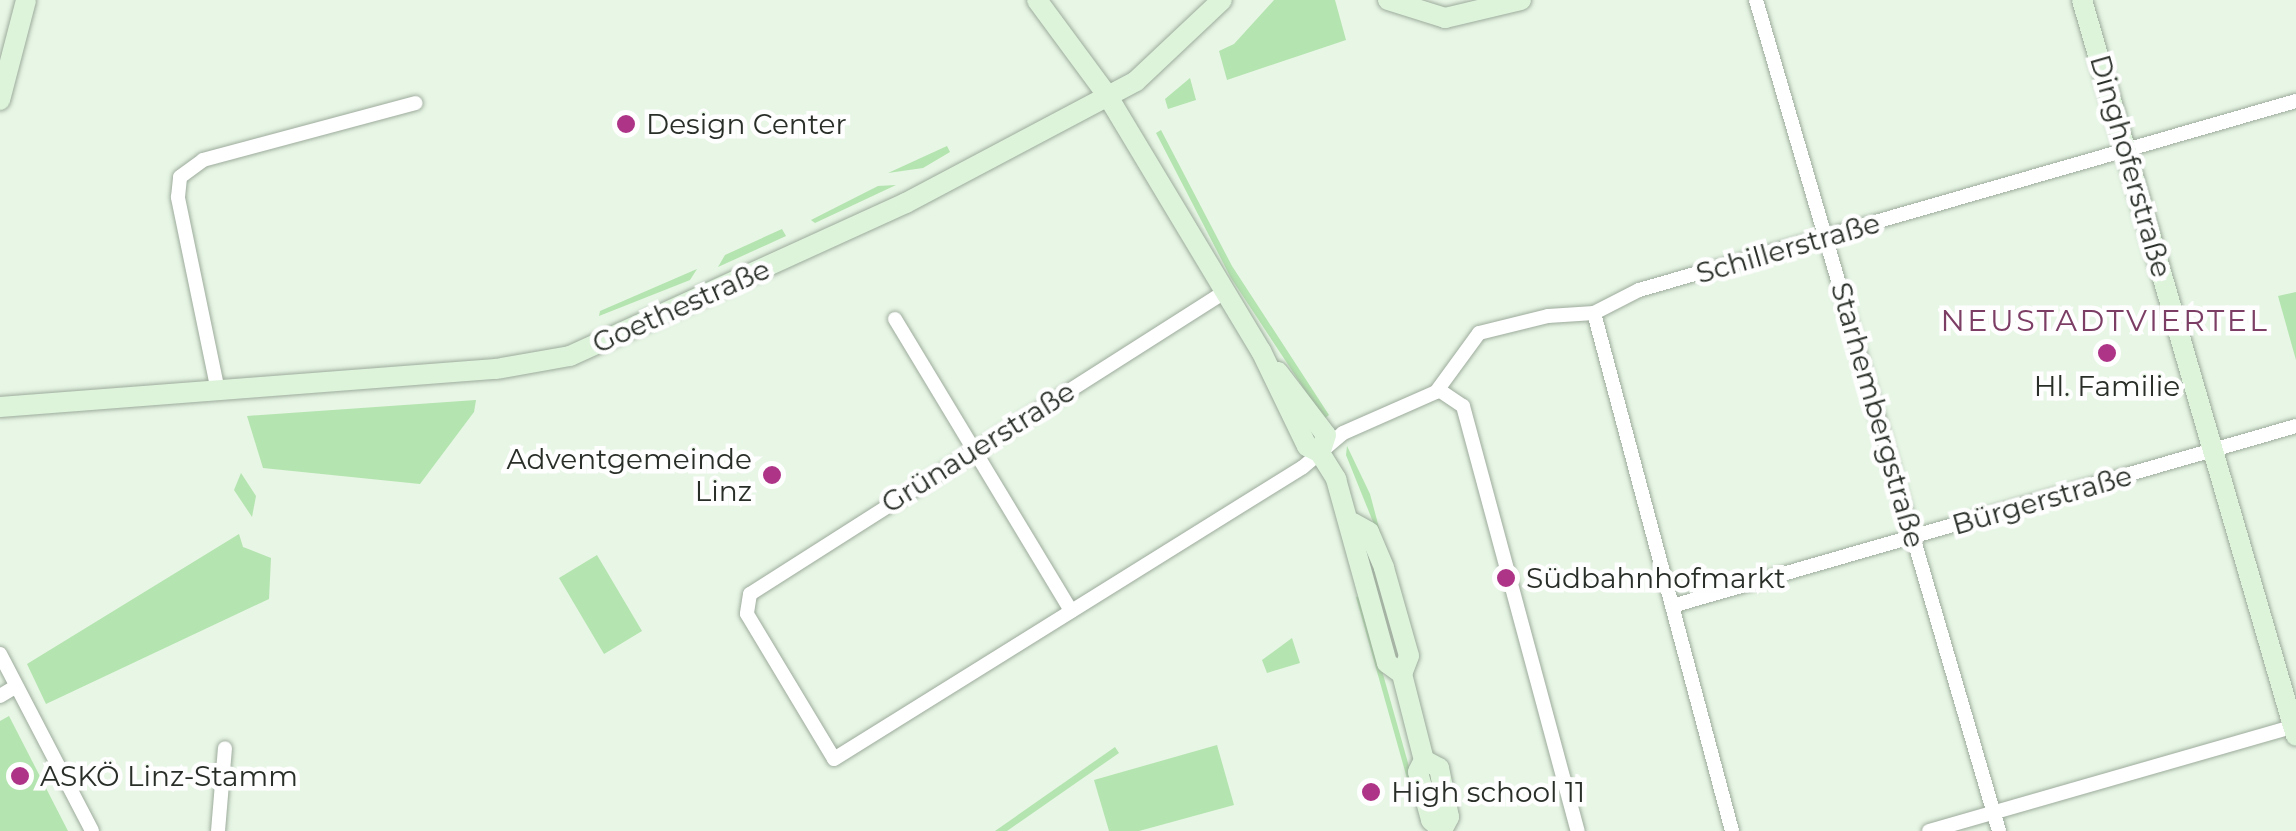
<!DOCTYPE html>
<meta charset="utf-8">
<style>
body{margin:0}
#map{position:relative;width:2296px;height:831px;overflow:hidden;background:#e7f6e5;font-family:Montserrat,sans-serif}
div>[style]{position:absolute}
.green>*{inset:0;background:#b4e4af}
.roads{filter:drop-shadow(0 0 2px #9dab9c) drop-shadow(0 0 2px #9dab9c)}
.street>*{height:14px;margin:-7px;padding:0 7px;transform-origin:7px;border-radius:7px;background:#fff}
.secondary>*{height:20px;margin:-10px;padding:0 10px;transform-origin:10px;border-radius:10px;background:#ddf4db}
.dots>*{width:28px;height:28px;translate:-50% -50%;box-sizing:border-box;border:5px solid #fefefe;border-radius:50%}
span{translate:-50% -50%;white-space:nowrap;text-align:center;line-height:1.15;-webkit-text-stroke:9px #fefefe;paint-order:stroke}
.poi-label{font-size:28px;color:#292f28}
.left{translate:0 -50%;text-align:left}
.right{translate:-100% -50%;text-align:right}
.street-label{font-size:28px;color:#292f28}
.neighbourhood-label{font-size:30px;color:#7c3e65;letter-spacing:2.5px}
</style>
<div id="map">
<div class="green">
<i style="clip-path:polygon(1274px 0,1335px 0,1346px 40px,1227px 80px,1219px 51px,1234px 44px)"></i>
<i style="clip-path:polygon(1190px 78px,1196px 100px,1168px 109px,1165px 99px)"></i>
<i style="clip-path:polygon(1161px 130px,1232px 266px,1329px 415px,1324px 419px,1231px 278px,1156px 133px)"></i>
<i style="clip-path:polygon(947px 146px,950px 152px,923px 168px,888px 173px)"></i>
<i style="clip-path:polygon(896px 185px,815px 223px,811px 220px,878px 186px)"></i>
<i style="clip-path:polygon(782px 229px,786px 236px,718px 267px,725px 255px)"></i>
<i style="clip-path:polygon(697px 269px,690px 280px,599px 316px,600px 311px)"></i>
<i style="clip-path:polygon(2296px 292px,2296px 360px,2278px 296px)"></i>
<i style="clip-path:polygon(476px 400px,474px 412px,420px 484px,263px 468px,247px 416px)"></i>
<i style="clip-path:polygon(1347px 446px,1370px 494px,1386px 554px,1346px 455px)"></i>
<i style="clip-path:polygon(241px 473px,256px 496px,252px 517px,234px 490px)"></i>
<i style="clip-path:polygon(239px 534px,243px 547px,271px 558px,269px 599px,46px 704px,27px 664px)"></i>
<i style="clip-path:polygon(597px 555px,642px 631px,604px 654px,559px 578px)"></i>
<i style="clip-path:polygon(1361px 596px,1415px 788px,1410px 789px,1356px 597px)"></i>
<i style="clip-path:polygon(1292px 638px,1300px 663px,1267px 673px,1262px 660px)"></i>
<i style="clip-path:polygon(9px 716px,68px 831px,0 831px,0 721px)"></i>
<i style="clip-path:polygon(1217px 745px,1234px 805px,1139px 831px,1109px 831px,1094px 780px)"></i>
<i style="clip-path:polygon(1115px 747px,1119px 753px,1007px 831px,995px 831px)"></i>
</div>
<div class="roads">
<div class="street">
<i style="left:1756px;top:0;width:866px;rotate:73.7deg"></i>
<i style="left:1226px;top:291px;width:564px;rotate:147.52deg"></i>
<i style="left:750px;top:594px;width:20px;rotate:99deg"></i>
<i style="left:747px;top:614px;width:169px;rotate:59deg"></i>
<i style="left:834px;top:759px;width:552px;rotate:-31.91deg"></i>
<i style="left:1303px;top:467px;width:52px;rotate:-40.4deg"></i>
<i style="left:1343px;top:433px;width:102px;rotate:-23.8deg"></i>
<i style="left:1436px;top:392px;width:73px;rotate:-53.9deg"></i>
<i style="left:1479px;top:333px;width:71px;rotate:-13.8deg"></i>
<i style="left:1548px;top:316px;width:46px;rotate:-3.7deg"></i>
<i style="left:1594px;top:313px;width:51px;rotate:-27.1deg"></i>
<i style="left:1639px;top:290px;width:684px;rotate:-16.05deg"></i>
<i style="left:1594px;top:313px;width:536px;rotate:75.08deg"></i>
<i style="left:895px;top:319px;width:341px;rotate:58.9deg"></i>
<i style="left:1439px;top:390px;width:29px;rotate:34deg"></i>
<i style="left:1463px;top:406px;width:440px;rotate:74.9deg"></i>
<i style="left:218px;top:391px;width:198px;rotate:-101.7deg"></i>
<i style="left:178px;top:197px;width:20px;rotate:-84deg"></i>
<i style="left:180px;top:177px;width:29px;rotate:-36deg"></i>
<i style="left:203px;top:160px;width:220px;rotate:-15deg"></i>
<i style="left:1672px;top:606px;width:649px;rotate:-16.09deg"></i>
<i style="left:0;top:654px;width:199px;rotate:62.5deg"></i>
<i style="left:0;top:696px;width:17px;rotate:-31deg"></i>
<i style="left:218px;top:831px;width:83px;rotate:-85.2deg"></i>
<i style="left:1929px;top:831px;width:382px;rotate:-16deg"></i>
</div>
<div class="secondary">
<i style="left:1037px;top:0;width:118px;rotate:53.6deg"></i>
<i style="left:1107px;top:95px;width:299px;rotate:59deg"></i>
<i style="left:1261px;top:351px;width:106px;rotate:64.2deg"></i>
<i style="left:1307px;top:446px;width:15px;rotate:28deg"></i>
<i style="left:1320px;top:453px;width:31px;rotate:58deg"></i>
<i style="left:1336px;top:479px;width:191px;rotate:74.5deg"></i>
<i style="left:1387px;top:663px;width:19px;rotate:36deg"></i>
<i style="left:1388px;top:0;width:60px;rotate:17.5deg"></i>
<i style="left:1445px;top:18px;width:78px;rotate:-13.3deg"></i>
<i style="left:2082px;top:0;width:766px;rotate:73.79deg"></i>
<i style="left:0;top:100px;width:103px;rotate:-75.4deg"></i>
<i style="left:1278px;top:372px;width:79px;rotate:52.7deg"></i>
<i style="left:1326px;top:435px;width:19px;rotate:108deg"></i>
<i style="left:0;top:407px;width:497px;rotate:-4.4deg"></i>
<i style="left:496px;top:369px;width:75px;rotate:-10deg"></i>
<i style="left:570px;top:356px;width:369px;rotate:-24.5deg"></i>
<i style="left:906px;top:203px;width:260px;rotate:-27.9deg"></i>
<i style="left:1136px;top:81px;width:118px;rotate:-43.3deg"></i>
<i style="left:1353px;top:523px;width:18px;rotate:29deg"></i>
<i style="left:1369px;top:532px;width:39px;rotate:67deg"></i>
<i style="left:1384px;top:568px;width:91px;rotate:74.1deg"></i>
<i style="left:1409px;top:656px;width:19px;rotate:111deg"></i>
<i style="left:1402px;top:674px;width:89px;rotate:75.7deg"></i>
<i style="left:1424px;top:760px;width:13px;rotate:117deg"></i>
<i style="left:1418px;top:772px;width:50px;rotate:74.8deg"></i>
<i style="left:1431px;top:820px;width:16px;rotate:43deg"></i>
<i style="left:1424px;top:760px;width:17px;rotate:28deg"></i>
<i style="left:1439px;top:768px;width:50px;rotate:78.5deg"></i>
<i style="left:1449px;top:817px;width:15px;rotate:118deg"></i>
</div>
</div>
<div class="dots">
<i style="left:626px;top:124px;background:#ae3487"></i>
<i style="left:2107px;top:353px;background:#ae3487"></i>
<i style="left:772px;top:475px;background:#ae3487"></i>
<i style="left:1506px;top:578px;background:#ae3487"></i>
<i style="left:20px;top:776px;background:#ae3487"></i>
<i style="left:1371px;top:792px;background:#ae3487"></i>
</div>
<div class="poi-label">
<span class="left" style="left:646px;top:124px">Design Center</span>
<span style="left:2107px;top:386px">Hl. Familie</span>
<span class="right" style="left:752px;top:475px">Adventgemeinde<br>Linz</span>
<span class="left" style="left:1526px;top:578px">Südbahnhofmarkt</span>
<span class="left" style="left:40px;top:776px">ASKÖ Linz-Stamm</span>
<span class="left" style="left:1391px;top:792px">High school 11</span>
</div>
<div class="street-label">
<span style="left:2131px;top:166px;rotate:74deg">Dinghoferstraße</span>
<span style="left:1788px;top:248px;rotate:-16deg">Schillerstraße</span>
<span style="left:681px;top:306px;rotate:-24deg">Goethestraße</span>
<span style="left:1878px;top:415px;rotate:74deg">Starhembergstraße</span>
<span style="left:978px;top:447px;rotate:-32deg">Grünauerstraße</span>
<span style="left:2042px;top:500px;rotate:-16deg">Bürgerstraße</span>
</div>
<div class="neighbourhood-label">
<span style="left:2105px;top:321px">NEUSTADTVIERTEL</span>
</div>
</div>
